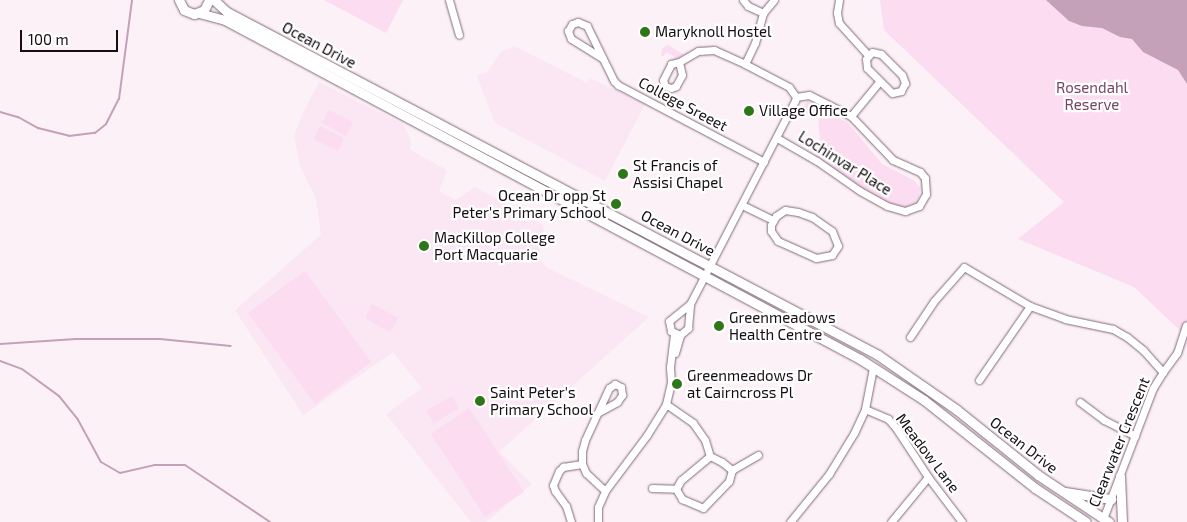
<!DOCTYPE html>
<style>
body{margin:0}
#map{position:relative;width:1187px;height:522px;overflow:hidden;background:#fcf1f7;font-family:"Exo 2",sans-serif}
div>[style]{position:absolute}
.built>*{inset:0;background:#fbe6f3}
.green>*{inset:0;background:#fbdcf0}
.water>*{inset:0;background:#c4a1b8}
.stream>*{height:2px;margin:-1px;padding:0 1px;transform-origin:1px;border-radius:1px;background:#c4a1b8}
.roads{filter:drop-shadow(0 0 1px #816978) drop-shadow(0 0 1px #816978)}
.minor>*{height:7px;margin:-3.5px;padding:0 3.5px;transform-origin:3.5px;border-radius:3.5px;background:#fff}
.major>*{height:9px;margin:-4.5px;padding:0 4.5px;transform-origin:4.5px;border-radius:4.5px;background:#fff}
.dots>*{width:14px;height:14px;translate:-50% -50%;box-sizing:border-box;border:2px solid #fff;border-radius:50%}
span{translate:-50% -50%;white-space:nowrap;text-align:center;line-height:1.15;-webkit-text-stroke:4.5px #fff;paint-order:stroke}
.poi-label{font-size:15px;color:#160e13}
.left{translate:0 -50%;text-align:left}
.right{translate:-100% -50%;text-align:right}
.street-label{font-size:15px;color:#160e13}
.park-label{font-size:15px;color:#754566}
.scale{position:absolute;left:20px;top:30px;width:98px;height:22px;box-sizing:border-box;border:2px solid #160e13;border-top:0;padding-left:6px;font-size:15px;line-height:18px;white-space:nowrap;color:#160e13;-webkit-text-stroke:4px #fff;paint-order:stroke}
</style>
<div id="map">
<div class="built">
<i style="clip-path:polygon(514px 46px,587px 83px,590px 78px,645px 104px,605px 181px,495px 123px,477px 76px,488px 71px,501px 52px)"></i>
<i style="clip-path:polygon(319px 82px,403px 124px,411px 141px,410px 150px,447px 170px,439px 191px,456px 200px,475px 187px,543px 225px,544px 234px,538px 258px,548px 268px,649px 317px,499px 452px,532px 484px,486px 522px,471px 522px,386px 414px,422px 388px,393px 352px,303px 415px,235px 310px,321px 235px,316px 199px,300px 166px,294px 136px,304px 111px)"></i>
</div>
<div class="green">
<i style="clip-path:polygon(324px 0,403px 0,386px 33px)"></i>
<i style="clip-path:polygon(880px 0,1187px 0,1187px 337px,1134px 287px,1018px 239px,1064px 202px,884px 30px)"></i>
<i style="clip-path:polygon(667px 45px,670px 46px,684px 55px,672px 62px,675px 57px,666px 52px,663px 57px,661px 55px,662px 49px)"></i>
<i style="clip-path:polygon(807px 101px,848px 123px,882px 164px,915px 181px,920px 188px,919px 197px,914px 206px,906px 210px,882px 204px,815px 157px,825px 144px,820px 140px,818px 113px,800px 114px)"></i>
<i style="clip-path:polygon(329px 110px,353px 122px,346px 136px,322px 123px)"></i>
<i style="clip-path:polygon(320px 126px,344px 138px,338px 151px,314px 139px)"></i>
<i style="clip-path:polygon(305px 271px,371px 362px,315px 404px,248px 313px)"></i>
<i style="clip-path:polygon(372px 304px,398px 318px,390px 332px,365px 318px)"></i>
<i style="clip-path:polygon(452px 396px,459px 408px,434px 423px,426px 411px)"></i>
<i style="clip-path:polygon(469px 408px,524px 492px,485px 517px,431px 434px)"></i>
</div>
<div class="water">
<i style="clip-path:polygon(1046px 0,1187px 0,1187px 84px,1178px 70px,1143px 52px,1132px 39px,1120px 37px,1102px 28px,1082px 26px,1069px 21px)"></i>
</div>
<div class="stream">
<i style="left:0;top:112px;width:19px;rotate:16deg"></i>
<i style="left:18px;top:117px;width:23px;rotate:29deg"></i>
<i style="left:38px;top:128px;width:32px;rotate:14deg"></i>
<i style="left:69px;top:136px;width:26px;rotate:-7deg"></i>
<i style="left:95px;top:133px;width:14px;rotate:-39deg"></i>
<i style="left:106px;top:124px;width:28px;rotate:-63deg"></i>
<i style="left:119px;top:99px;width:100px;rotate:-82.5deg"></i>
<i style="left:0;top:344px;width:76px;rotate:-3.8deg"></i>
<i style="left:76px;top:339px;width:84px"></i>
<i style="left:160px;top:339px;width:71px;rotate:5.6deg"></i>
<i style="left:0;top:361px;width:23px;rotate:20deg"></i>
<i style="left:22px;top:369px;width:46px;rotate:36.1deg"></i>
<i style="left:59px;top:396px;width:28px;rotate:51deg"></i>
<i style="left:77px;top:418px;width:50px;rotate:61.4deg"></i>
<i style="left:101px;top:462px;width:22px;rotate:30deg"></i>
<i style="left:120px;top:473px;width:35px;rotate:-13deg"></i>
<i style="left:154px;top:465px;width:31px"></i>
<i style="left:185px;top:465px;width:102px;rotate:33.8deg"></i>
</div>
<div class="roads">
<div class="minor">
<i style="left:449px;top:0;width:36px;rotate:74deg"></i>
<i style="left:743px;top:0;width:8px;rotate:50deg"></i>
<i style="left:748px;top:6px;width:17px;rotate:25deg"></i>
<i style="left:839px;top:0;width:13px;rotate:99deg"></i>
<i style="left:837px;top:13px;width:10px;rotate:79deg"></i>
<i style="left:839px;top:23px;width:43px;rotate:47.8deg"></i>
<i style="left:872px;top:52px;width:9px;rotate:13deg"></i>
<i style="left:881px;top:54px;width:30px;rotate:45deg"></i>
<i style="left:902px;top:75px;width:9px;rotate:69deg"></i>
<i style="left:905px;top:83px;width:9px;rotate:117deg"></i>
<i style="left:901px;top:91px;width:9px;rotate:167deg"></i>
<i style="left:892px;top:93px;width:35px;rotate:-135deg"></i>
<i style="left:867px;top:68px;width:9px;rotate:-96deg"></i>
<i style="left:866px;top:59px;width:9px;rotate:-49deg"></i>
<i style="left:602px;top:58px;width:36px;rotate:-148deg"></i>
<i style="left:571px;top:39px;width:9px;rotate:-111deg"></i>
<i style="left:568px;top:31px;width:8px;rotate:-60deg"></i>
<i style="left:572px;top:24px;width:6px;rotate:-18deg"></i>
<i style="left:578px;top:22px;width:10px;rotate:24deg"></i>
<i style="left:587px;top:26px;width:61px;rotate:63.9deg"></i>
<i style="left:614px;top:81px;width:6px;rotate:45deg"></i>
<i style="left:618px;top:85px;width:165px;rotate:27.8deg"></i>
<i style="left:679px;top:62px;width:13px;rotate:77deg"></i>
<i style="left:682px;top:75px;width:13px;rotate:119deg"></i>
<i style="left:676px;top:86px;width:5px;rotate:158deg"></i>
<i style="left:671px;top:88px;width:6px;rotate:-162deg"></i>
<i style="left:665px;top:86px;width:6px;rotate:-108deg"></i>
<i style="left:663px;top:80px;width:18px;rotate:-63deg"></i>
<i style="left:671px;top:64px;width:8px;rotate:-14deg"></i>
<i style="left:679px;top:62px;width:22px;rotate:-30deg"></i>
<i style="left:698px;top:51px;width:16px;rotate:-4deg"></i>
<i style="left:714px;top:50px;width:34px;rotate:24deg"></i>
<i style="left:796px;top:97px;width:13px;rotate:-9deg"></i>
<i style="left:809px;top:95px;width:47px;rotate:26.6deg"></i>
<i style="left:851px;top:116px;width:44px;rotate:-50.5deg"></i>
<i style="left:777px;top:138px;width:46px;rotate:29.9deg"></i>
<i style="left:817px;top:161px;width:52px;rotate:34.9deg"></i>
<i style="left:860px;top:191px;width:31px;rotate:29deg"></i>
<i style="left:887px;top:206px;width:19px;rotate:16deg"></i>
<i style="left:905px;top:211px;width:15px;rotate:-20deg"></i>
<i style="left:919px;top:206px;width:14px;rotate:-60deg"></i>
<i style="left:926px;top:194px;width:16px;rotate:-94deg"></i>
<i style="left:925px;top:178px;width:8px;rotate:-130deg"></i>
<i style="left:920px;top:172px;width:30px;rotate:-156deg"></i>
<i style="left:893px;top:160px;width:61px;rotate:-133.7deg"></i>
<i style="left:742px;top:205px;width:34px;rotate:26deg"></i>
<i style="left:785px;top:210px;width:13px;rotate:9deg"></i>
<i style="left:798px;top:212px;width:15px;rotate:20deg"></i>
<i style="left:812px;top:217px;width:24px;rotate:35deg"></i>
<i style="left:832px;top:231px;width:16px;rotate:68deg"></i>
<i style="left:838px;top:246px;width:11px;rotate:124deg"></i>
<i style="left:832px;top:255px;width:16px;rotate:169deg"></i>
<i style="left:816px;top:258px;width:42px;rotate:-155.9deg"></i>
<i style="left:778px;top:241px;width:12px;rotate:-125deg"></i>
<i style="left:771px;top:231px;width:6px;rotate:-90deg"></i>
<i style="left:771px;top:225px;width:10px;rotate:-61deg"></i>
<i style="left:776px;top:216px;width:11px;rotate:-34deg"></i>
<i style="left:680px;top:335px;width:10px;rotate:-156deg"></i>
<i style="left:671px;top:331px;width:10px;rotate:-101deg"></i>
<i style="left:669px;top:321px;width:27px;rotate:-39deg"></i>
<i style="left:690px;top:304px;width:229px;rotate:-62.7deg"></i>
<i style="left:795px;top:101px;width:4px;rotate:-76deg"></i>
<i style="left:796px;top:97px;width:12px;rotate:-125deg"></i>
<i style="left:789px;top:87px;width:50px;rotate:-152.4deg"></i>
<i style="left:745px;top:64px;width:23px;rotate:-65deg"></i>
<i style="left:755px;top:43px;width:31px;rotate:-75deg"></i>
<i style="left:763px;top:13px;width:17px;rotate:-50deg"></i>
<i style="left:910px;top:337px;width:43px;rotate:-56.3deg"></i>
<i style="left:934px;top:301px;width:45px;rotate:-48.6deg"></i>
<i style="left:964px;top:267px;width:77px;rotate:30.6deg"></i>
<i style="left:1030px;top:306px;width:37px;rotate:20deg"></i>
<i style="left:1065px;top:319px;width:49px;rotate:11.8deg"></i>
<i style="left:1113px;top:329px;width:16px;rotate:30deg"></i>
<i style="left:1127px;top:337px;width:21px;rotate:39deg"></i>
<i style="left:1143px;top:350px;width:30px;rotate:48deg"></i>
<i style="left:1163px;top:372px;width:19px;rotate:122deg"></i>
<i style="left:1153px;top:388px;width:140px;rotate:110.9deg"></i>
<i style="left:675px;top:353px;width:19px;rotate:-74deg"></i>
<i style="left:680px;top:335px;width:11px;rotate:-41deg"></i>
<i style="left:688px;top:328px;width:24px;rotate:-85deg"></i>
<i style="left:1163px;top:372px;width:24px;rotate:-54deg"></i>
<i style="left:1177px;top:353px;width:29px;rotate:-72deg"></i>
<i style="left:979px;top:380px;width:90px;rotate:-55.4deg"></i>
<i style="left:1080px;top:402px;width:30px;rotate:37deg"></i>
<i style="left:1104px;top:420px;width:35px;rotate:27deg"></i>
<i style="left:666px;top:404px;width:33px;rotate:35deg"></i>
<i style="left:693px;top:423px;width:21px;rotate:55deg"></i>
<i style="left:705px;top:440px;width:17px;rotate:73deg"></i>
<i style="left:710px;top:456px;width:13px;rotate:27deg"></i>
<i style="left:722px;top:462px;width:13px;rotate:39deg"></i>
<i style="left:865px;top:409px;width:25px;rotate:23deg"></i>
<i style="left:888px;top:419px;width:12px;rotate:48deg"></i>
<i style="left:896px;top:428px;width:59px;rotate:56.9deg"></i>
<i style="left:928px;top:477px;width:56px;rotate:52.9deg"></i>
<i style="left:599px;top:412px;width:21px;rotate:-29deg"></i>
<i style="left:617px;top:402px;width:9px;rotate:-54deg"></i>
<i style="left:622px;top:395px;width:8px;rotate:-97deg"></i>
<i style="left:621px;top:387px;width:7px;rotate:-153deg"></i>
<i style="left:615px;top:384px;width:7px;rotate:146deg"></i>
<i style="left:609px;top:388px;width:57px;rotate:114.8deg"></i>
<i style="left:585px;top:440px;width:11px;rotate:105deg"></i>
<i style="left:582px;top:451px;width:13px;rotate:90deg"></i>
<i style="left:582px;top:464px;width:10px;rotate:66deg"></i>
<i style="left:586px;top:473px;width:26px;rotate:43deg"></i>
<i style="left:710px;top:456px;width:38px;rotate:140deg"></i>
<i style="left:681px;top:480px;width:10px;rotate:119deg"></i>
<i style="left:676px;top:489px;width:12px;rotate:59deg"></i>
<i style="left:682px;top:499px;width:23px;rotate:23deg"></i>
<i style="left:703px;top:508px;width:37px;rotate:-46deg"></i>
<i style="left:729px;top:481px;width:11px;rotate:-75deg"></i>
<i style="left:732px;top:470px;width:30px;rotate:-30deg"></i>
<i style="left:652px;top:488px;width:24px;rotate:2deg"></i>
<i style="left:571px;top:522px;width:17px;rotate:-107deg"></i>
<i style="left:566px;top:506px;width:19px;rotate:-126deg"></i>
<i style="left:555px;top:491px;width:6px;rotate:-108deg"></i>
<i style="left:553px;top:485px;width:15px;rotate:-67deg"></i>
<i style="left:559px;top:471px;width:6px;rotate:-45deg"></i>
<i style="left:563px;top:467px;width:19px;rotate:-9deg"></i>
<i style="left:598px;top:522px;width:15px;rotate:-90deg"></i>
<i style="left:598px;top:507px;width:17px;rotate:-66deg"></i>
<i style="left:605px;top:491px;width:70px;rotate:-53.1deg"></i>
<i style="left:647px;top:435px;width:36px;rotate:-58deg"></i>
<i style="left:666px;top:404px;width:23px;rotate:-77deg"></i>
<i style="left:671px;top:382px;width:15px;rotate:-94deg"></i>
<i style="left:670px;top:367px;width:33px;rotate:-83deg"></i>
<i style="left:790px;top:522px;width:62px;rotate:-50.9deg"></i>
<i style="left:829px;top:474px;width:48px;rotate:-58.6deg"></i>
<i style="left:854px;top:433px;width:26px;rotate:-65deg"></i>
<i style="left:865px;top:409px;width:42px;rotate:-79deg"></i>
<i style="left:891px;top:522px;width:58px;rotate:-50.6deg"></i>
</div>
<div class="major">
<i style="left:179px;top:0;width:11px;rotate:63deg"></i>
<i style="left:184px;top:10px;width:11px;rotate:22deg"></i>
<i style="left:194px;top:14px;width:11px;rotate:-22deg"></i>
<i style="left:204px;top:10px;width:11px;rotate:-63deg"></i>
<i style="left:214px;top:0;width:18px;rotate:43deg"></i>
<i style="left:227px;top:12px;width:736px;rotate:27.78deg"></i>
<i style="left:878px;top:355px;width:96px;rotate:34.8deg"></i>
<i style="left:957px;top:410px;width:104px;rotate:38.7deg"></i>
<i style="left:1038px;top:475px;width:85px;rotate:33.5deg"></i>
<i style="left:199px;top:13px;width:27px;rotate:15deg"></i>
<i style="left:225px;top:20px;width:720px;rotate:28.1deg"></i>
<i style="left:860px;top:359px;width:76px;rotate:32.6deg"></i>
<i style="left:924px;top:400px;width:142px;rotate:38.4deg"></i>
<i style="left:1035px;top:488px;width:61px;rotate:33.7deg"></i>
<i style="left:1120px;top:476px;width:46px;rotate:87.5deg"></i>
<i style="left:1065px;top:492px;width:47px;rotate:8.7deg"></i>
</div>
</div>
<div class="dots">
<i style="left:645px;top:32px;background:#2d761a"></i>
<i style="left:749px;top:111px;background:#2d761a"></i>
<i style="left:623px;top:174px;background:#2d761a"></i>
<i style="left:616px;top:204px;background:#2d761a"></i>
<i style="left:424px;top:246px;background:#2d761a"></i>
<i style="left:719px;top:326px;background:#2d761a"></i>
<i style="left:677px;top:384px;background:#2d761a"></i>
<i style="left:480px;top:401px;background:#2d761a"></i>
</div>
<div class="poi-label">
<span class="left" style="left:655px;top:32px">Maryknoll Hostel</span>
<span class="left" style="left:759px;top:111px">Village Office</span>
<span class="left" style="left:633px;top:174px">St Francis of<br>Assisi Chapel</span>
<span class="right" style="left:606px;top:204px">Ocean Dr opp St<br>Peter's Primary School</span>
<span class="left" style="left:434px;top:246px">MacKillop College<br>Port Macquarie</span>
<span class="left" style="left:729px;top:326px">Greenmeadows<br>Health Centre</span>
<span class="left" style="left:687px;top:384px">Greenmeadows Dr<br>at Cairncross Pl</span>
<span class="left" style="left:490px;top:401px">Saint Peter's<br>Primary School</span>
</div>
<div class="street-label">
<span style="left:319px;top:45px;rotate:28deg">Ocean Drive</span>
<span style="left:683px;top:104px;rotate:28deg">College Sreeet</span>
<span style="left:845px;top:163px;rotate:32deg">Lochinvar Place</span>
<span style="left:678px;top:233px;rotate:28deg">Ocean Drive</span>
<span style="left:1119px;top:442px;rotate:-68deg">Clearwater Crescent</span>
<span style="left:1024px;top:445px;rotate:38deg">Ocean Drive</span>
<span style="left:928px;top:453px;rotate:53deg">Meadow Lane</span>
</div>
<div class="park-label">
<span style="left:1092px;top:96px">Rosendahl<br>Reserve</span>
</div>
<div class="scale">100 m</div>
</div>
